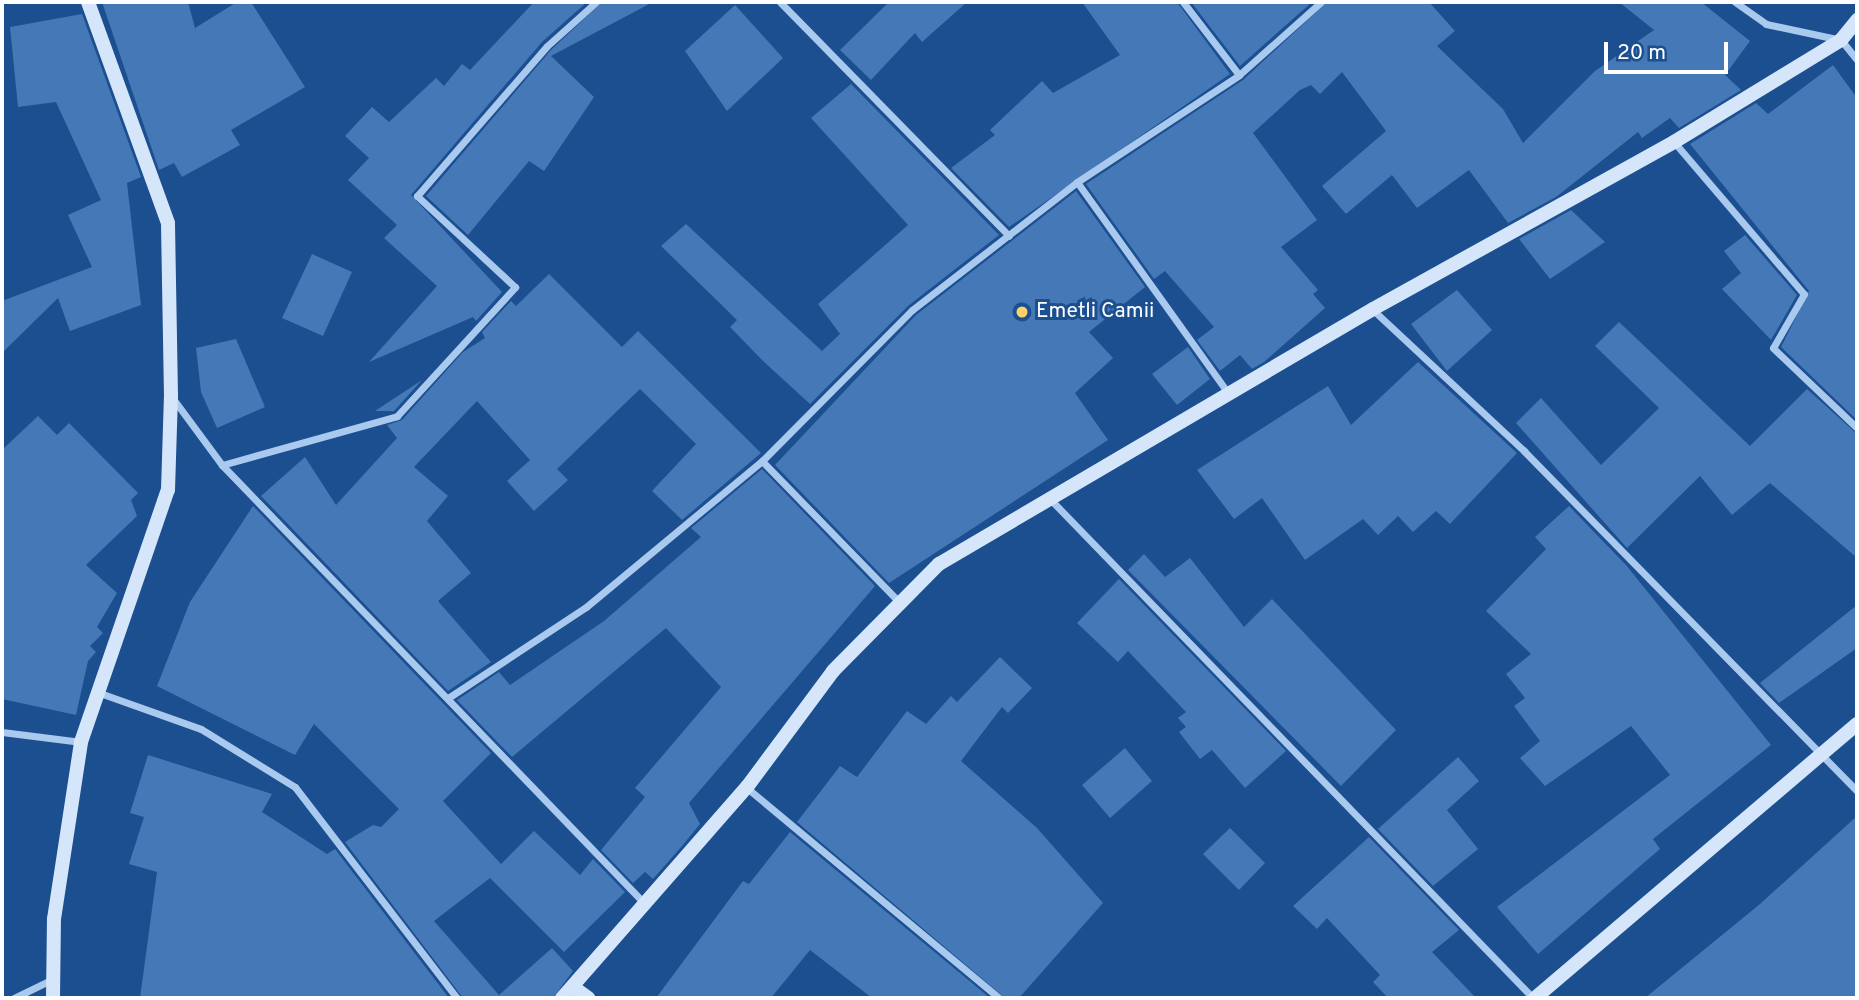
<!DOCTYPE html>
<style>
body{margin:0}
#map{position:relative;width:1859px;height:1000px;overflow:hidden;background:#1b4f8f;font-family:Overpass,sans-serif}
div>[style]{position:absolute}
.building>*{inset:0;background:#4478b7}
.street>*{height:7px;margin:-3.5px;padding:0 3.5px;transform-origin:3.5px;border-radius:3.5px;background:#a9c9ee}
.secondary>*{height:14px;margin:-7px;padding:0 7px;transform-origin:7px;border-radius:7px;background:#d6e6fa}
.dots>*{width:19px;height:19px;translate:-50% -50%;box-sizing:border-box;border:4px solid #1b4f8f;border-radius:50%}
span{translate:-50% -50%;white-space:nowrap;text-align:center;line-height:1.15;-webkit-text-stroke:6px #1b4f8f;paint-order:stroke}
.poi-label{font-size:21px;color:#fff}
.left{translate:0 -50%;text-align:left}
.frame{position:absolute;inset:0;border:4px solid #fff;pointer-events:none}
.scale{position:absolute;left:1604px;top:42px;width:124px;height:32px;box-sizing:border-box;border:4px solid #fff;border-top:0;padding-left:9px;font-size:21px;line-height:24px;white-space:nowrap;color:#fff;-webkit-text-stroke:5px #1b4f8f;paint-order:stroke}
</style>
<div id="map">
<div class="building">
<i style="clip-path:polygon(102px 2px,188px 2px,195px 28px,237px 2px,251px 2px,305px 87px,231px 130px,240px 145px,182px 177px,174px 163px,159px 170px)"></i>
<i style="clip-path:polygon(534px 2px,587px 2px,542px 42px,411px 195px,502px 292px,476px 321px,473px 317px,369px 362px,437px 286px,384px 238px,397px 225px,348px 180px,369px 158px,345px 136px,372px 107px,389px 122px,436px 78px,444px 86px,462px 64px,470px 70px)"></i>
<i style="clip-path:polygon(602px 2px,653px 2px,551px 56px,594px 97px,544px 171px,529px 161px,468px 235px,426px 196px,551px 50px)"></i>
<i style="clip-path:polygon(889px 2px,967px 2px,922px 42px,915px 33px,871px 80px,840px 50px)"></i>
<i style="clip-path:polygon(1082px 2px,1177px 2px,1230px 74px,1009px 227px,951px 168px,995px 135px,990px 130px,1042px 81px,1053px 93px,1120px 55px)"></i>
<i style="clip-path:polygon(1191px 2px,1312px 2px,1240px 66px)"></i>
<i style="clip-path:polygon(1327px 2px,1429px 2px,1455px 31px,1437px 46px,1503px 109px,1523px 143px,1595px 71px,1654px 30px,1619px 2px,1701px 2px,1750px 41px,1725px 75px,1741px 90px,1679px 128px,1670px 118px,1642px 138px,1638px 132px,1556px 197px,1508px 223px,1469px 170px,1417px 208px,1392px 175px,1346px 214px,1322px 186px,1386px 131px,1342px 72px,1320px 94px,1311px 85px,1300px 90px,1253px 133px,1317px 220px,1281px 247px,1318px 290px,1313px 294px,1325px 308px,1264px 362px,1252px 369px,1240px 355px,1220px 371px,1197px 340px,1214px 327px,1165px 271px,1154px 279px,1086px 184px,1243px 80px)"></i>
<i style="clip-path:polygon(735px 5px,783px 58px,727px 111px,685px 51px)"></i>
<i style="clip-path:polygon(82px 14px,141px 177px,127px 183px,141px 305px,70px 331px,58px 298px,2px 353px,2px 301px,92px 267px,68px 215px,101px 200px,56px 102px,18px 107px,10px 27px)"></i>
<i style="clip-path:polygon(1833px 65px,1857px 98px,1857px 420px,1781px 347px,1809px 291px,1690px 144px,1756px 103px,1768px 114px)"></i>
<i style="clip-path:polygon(851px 84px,999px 235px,908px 306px,810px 404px,763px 361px,730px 327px,737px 320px,661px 246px,686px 224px,822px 351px,840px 334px,818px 304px,908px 225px,811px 118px)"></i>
<i style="clip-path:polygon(1076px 191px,1145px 287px,1089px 332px,1113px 358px,1075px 393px,1108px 440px,889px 583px,775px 465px,916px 315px)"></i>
<i style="clip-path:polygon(1571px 210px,1605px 242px,1550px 279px,1519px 239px)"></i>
<i style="clip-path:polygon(1745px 235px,1797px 295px,1771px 340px,1722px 289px,1741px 273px,1724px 251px)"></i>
<i style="clip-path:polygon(312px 254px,352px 272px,323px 336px,282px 318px)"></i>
<i style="clip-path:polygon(549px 274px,622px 347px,638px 331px,761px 453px,682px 520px,652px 491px,696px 444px,640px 389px,557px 469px,568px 480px,534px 511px,507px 481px,530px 460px,477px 401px,414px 467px,448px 496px,427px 521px,471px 573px,438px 601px,491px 662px,448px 691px,261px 496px,305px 457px,336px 505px,397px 438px,387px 425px,402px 420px,463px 352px,485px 338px,482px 332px,511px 301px,516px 306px)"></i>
<i style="clip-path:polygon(1457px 290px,1492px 330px,1447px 371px,1411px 324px)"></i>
<i style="clip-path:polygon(1619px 322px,1750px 446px,1807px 389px,1857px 434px,1857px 558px,1770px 483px,1732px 515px,1700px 476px,1627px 548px,1516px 423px,1541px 398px,1601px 465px,1659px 408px,1595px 346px)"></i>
<i style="clip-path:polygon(236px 339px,265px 407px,217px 428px,201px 392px,196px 348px)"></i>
<i style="clip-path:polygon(1188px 347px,1210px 379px,1177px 405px,1152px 374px)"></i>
<i style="clip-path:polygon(1418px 362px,1517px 453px,1450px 524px,1436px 511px,1413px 532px,1398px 516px,1378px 535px,1363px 519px,1305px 560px,1262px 498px,1234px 519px,1197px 470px,1328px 386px,1351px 425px)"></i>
<i style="clip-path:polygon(422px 380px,394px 411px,375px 411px)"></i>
<i style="clip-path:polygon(38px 416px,57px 435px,69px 423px,138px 493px,131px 500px,137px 516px,86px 565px,117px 593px,97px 627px,103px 633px,90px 646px,96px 652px,88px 661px,76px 715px,2px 699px,2px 450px)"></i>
<i style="clip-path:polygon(762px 469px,875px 586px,689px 803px,700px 824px,682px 846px,653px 879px,645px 872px,633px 883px,601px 850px,645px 797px,635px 788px,721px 687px,666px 628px,512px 757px,457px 700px,499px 672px,510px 685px,604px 621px,701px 537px,691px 528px)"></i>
<i style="clip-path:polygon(253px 506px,491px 753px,443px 801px,501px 864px,534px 831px,580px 875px,593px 859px,625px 892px,564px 952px,490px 878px,434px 921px,499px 995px,552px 948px,573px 971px,553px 998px,463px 998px,345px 842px,373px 825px,381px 827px,399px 809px,314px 724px,295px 755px,157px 686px,190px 602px)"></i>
<i style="clip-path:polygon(1569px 506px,1626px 565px,1771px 745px,1653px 839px,1660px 849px,1538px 954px,1497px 907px,1670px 775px,1631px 726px,1545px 786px,1520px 758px,1540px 741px,1514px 706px,1525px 698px,1506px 674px,1531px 654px,1486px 611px,1546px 549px,1535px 537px)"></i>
<i style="clip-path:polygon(1144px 554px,1165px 577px,1190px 558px,1244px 627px,1272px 599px,1396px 730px,1341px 786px,1128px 570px)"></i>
<i style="clip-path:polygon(1119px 579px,1286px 751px,1245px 788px,1212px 750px,1200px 759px,1179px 732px,1186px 727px,1178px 718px,1186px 712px,1128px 651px,1118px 662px,1077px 623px)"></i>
<i style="clip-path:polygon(1857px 605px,1857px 648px,1779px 703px,1760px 683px)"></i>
<i style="clip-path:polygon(1000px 657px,1032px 688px,1008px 713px,1002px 707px,961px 761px,1037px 828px,1103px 903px,1019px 998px,1005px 998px,797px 822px,840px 766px,857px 777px,907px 711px,926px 724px,951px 696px,957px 702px)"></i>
<i style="clip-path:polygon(1125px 748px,1152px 781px,1110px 818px,1082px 785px)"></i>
<i style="clip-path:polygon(148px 755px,272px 794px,262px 812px,327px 854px,335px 849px,449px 998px,140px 998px,157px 872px,129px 864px,144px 817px,130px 813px)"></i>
<i style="clip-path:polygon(1458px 757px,1479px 781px,1447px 810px,1478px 849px,1433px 886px,1378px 829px)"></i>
<i style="clip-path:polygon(1857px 816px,1857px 998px,1645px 998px,1760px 904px)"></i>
<i style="clip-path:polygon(1230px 828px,1265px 863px,1239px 890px,1203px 854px)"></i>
<i style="clip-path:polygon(790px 832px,990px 998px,872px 998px,810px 950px,771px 998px,656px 998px,743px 881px,749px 884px)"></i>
<i style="clip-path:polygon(1369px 837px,1459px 930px,1432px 952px,1476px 998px,1388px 998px,1373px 982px,1380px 975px,1327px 918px,1317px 929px,1293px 906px)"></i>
</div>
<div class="street">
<i style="left:780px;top:2px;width:327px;rotate:45.6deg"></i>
<i style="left:1183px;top:2px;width:92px;rotate:52.5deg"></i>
<i style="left:1735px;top:2px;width:38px;rotate:35deg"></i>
<i style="left:1766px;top:24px;width:77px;rotate:12deg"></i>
<i style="left:1841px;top:40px;width:26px;rotate:51deg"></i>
<i style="left:1674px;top:142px;width:200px;rotate:49.5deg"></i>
<i style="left:1804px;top:294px;width:62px;rotate:119.9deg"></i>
<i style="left:1773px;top:348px;width:116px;rotate:43.6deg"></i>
<i style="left:1077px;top:182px;width:261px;rotate:54.4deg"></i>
<i style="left:1373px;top:310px;width:207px;rotate:43deg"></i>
<i style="left:1524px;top:451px;width:476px;rotate:45.6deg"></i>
<i style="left:174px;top:400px;width:81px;rotate:53.6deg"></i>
<i style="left:222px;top:465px;width:611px;rotate:46.06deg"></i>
<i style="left:762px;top:461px;width:195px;rotate:45.8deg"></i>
<i style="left:222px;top:465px;width:182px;rotate:-15.6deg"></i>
<i style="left:397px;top:416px;width:175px;rotate:-47.5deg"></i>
<i style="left:515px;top:287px;width:134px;rotate:-137.1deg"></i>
<i style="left:417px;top:196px;width:198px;rotate:-49.1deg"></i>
<i style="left:547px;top:46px;width:66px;rotate:-41.9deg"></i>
<i style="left:1050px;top:499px;width:694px;rotate:45.93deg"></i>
<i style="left:97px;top:692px;width:110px;rotate:19.6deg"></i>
<i style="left:201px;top:729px;width:110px;rotate:31.7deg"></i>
<i style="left:295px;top:787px;width:266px;rotate:52.5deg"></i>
<i style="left:448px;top:698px;width:165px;rotate:-33.4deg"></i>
<i style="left:586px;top:607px;width:229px;rotate:-39.7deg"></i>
<i style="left:762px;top:461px;width:213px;rotate:-45.2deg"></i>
<i style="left:912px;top:310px;width:209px;rotate:-37.8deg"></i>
<i style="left:1077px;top:182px;width:194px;rotate:-33.4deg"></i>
<i style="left:1239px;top:75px;width:110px;rotate:-41.7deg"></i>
<i style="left:2px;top:732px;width:80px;rotate:7.2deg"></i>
<i style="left:747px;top:788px;width:328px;rotate:39.8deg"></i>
<i style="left:14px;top:998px;width:43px;rotate:-26deg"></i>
</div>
<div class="secondary">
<i style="left:573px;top:987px;width:19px;rotate:36deg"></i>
<i style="left:53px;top:998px;width:79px;rotate:-89.3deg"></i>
<i style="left:54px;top:919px;width:179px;rotate:-81.3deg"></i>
<i style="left:81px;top:742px;width:267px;rotate:-71deg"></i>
<i style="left:168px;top:490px;width:94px;rotate:-88.2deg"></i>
<i style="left:171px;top:396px;width:173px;rotate:-91deg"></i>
<i style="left:168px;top:223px;width:235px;rotate:-109.9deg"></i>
<i style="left:562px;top:998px;width:281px;rotate:-48.8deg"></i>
<i style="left:747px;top:787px;width:144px;rotate:-53.4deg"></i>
<i style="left:833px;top:671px;width:151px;rotate:-45.3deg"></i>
<i style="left:939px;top:564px;width:503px;rotate:-30.44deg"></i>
<i style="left:1373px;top:309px;width:344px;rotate:-29deg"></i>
<i style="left:1674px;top:142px;width:196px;rotate:-31.4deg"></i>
<i style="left:1841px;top:40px;width:26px;rotate:-51deg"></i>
<i style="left:1535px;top:998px;width:423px;rotate:-40.4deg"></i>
</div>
<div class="dots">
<i style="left:1022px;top:312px;background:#ffd166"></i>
</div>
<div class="poi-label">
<span class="left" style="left:1036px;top:312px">Emetli Camii</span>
</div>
<div class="frame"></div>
<div class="scale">20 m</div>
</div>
